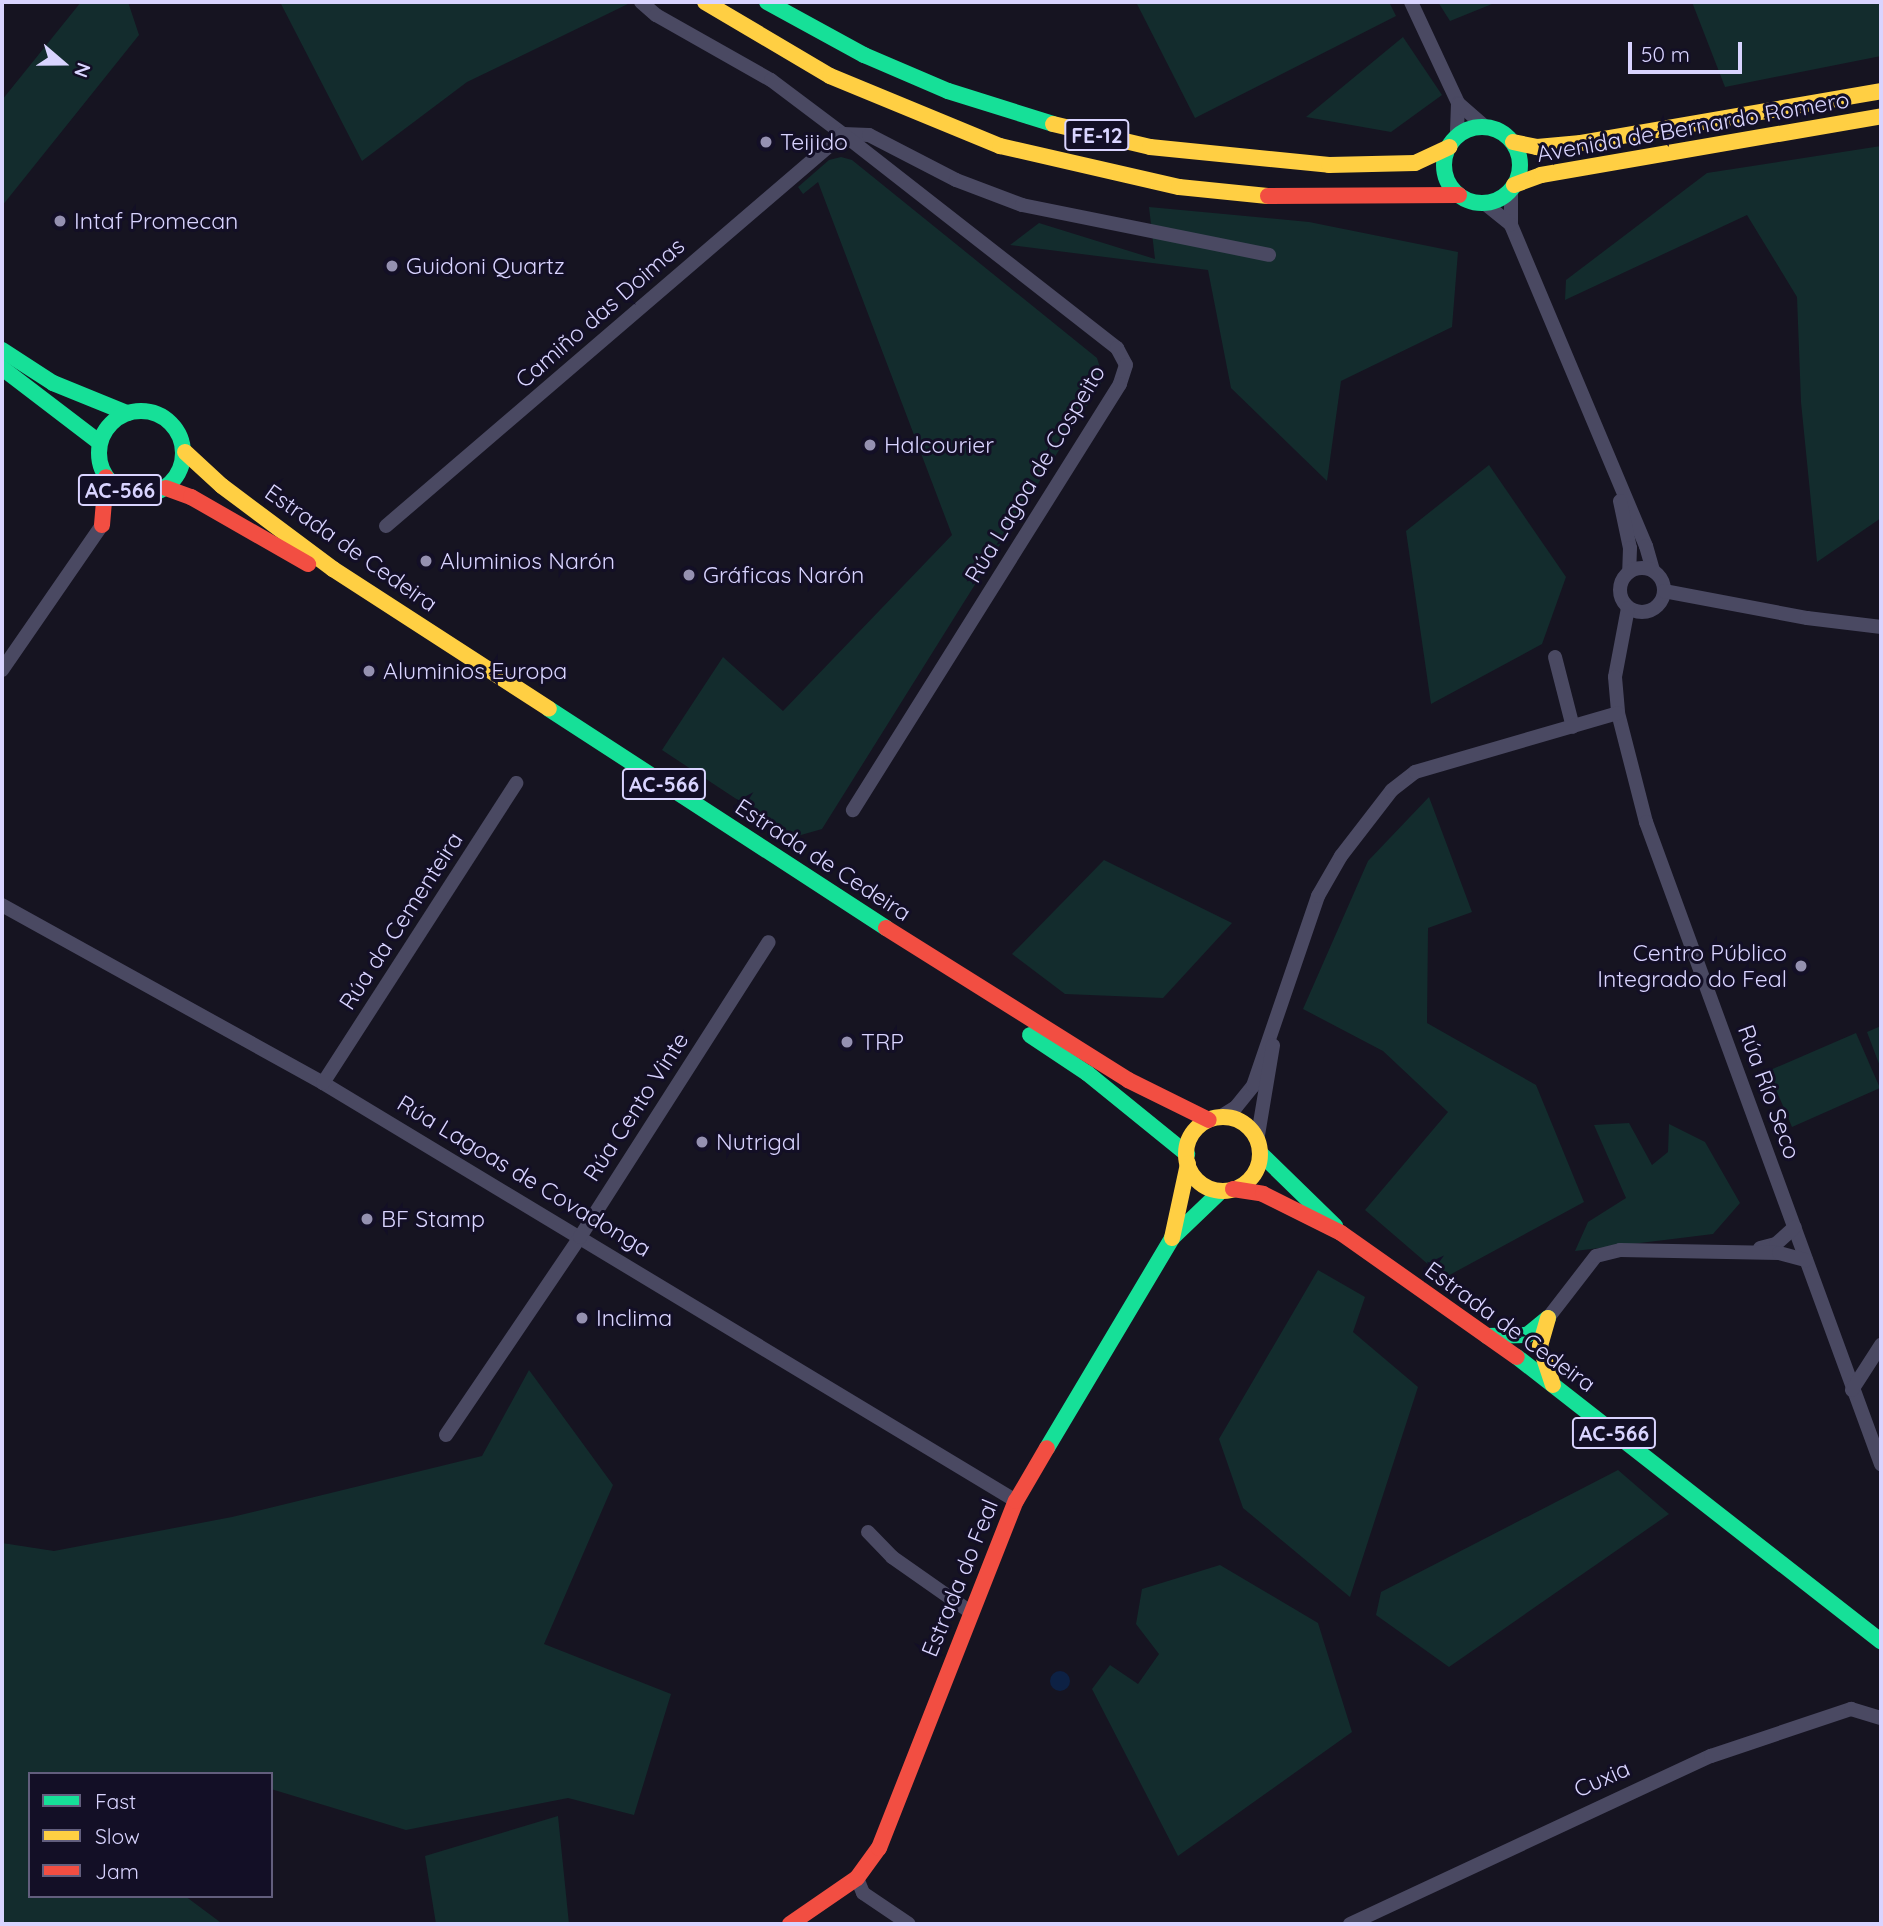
<!DOCTYPE html>
<meta charset="utf-8">
<style>
body{margin:0}
#map{position:relative;width:1883px;height:1926px;overflow:hidden;background:#161421;font-family:Quicksand,sans-serif}
div>[style]{position:absolute}
.green>*{inset:0;background:#132c2d}
.water>*{inset:0;background:#0d2144}
.round{border-radius:50%}
.street>*{height:14px;margin:-7px;padding:0 7px;transform-origin:7px;border-radius:7px;background:#4a4962}
.street>.ring{margin:-7px;padding:0;box-sizing:content-box;background:none;border:14px solid #4a4962;border-radius:50%}
.fast>*{height:16px;margin:-8px;padding:0 8px;transform-origin:8px;border-radius:8px;background:#16e098}
.fast>.ring{margin:-8px;padding:0;box-sizing:content-box;background:none;border:16px solid #16e098;border-radius:50%}
.slow>*{height:16px;margin:-8px;padding:0 8px;transform-origin:8px;border-radius:8px;background:#ffcf43}
.slow>.ring{margin:-8px;padding:0;box-sizing:content-box;background:none;border:16px solid #ffcf43;border-radius:50%}
.jam>*{height:16px;margin:-8px;padding:0 8px;transform-origin:8px;border-radius:8px;background:#f24e42}
.dots>*{width:19px;height:19px;translate:-50% -50%;box-sizing:border-box;border:4px solid #130f26;border-radius:50%}
span{translate:-50% -50%;white-space:nowrap;text-align:center;line-height:1.15;-webkit-text-stroke:6px #130f26;paint-order:stroke}
.shield-label span{padding:2px 5px;background:#130f26;border:2px solid;border-radius:5px;-webkit-text-stroke-width:0}
.shield-label{font-size:21px;color:#d9d4ff;font-weight:700}
.street-label{font-size:23px;color:#d9d4ff}
.poi-label{font-size:23px;color:#d9d4ff}
.left{translate:0 -50%;text-align:left}
.right{translate:-100% -50%;text-align:right}
.frame{position:absolute;inset:0;border:4px solid #d9d4ff;pointer-events:none}
.legend{position:absolute;left:28px;top:1772px;width:245px;height:126px;box-sizing:border-box;background:#130f26;border:2px solid #625e7d;margin:0;padding:9px 12px;list-style:none;font-size:21px;color:#d9d4ff}
.legend li{display:flex;align-items:center;gap:14px;height:35px}
.legend b{width:35px;border:2px solid #625e7d}
.north{position:absolute;left:28px;top:28px;width:70px;height:70px;-webkit-text-stroke:5px #130f26;paint-order:stroke;rotate:110deg;font-size:19px;font-weight:700;line-height:28px;text-align:center;color:#d9d4ff}
.north::after{content:'';display:block;margin:auto;width:24px;height:32px;background:#d9d4ff;clip-path:polygon(50% 0,100% 100%,50% 72%,0 100%)}
.scale{position:absolute;left:1628px;top:42px;width:114px;height:32px;box-sizing:border-box;border:4px solid #d9d4ff;border-top:0;padding-left:9px;font-size:21px;line-height:24px;white-space:nowrap;color:#d9d4ff;-webkit-text-stroke:5px #130f26;paint-order:stroke}
</style>
<div id="map">
<div class="green">
<i style="clip-path:polygon(81px 2px,128px 2px,139px 35px,2px 206px,2px 100px)"></i>
<i style="clip-path:polygon(280px 2px,628px 2px,630px 3px,467px 82px,362px 161px)"></i>
<i style="clip-path:polygon(1136px 2px,1389px 2px,1396px 16px,1195px 118px)"></i>
<i style="clip-path:polygon(1438px 2px,1497px 2px,1450px 21px)"></i>
<i style="clip-path:polygon(1692px 2px,1881px 2px,1881px 56px,1725px 87px)"></i>
<i style="clip-path:polygon(1403px 37px,1442px 95px,1391px 132px,1306px 117px)"></i>
<i style="clip-path:polygon(1881px 146px,1881px 518px,1817px 562px,1801px 402px,1797px 297px,1747px 215px,1565px 300px,1566px 280px,1707px 173px)"></i>
<i style="clip-path:polygon(841px 157px,852px 160px,1097px 358px,1102px 374px,1101px 383px,822px 829px,794px 837px,662px 750px,723px 657px,783px 711px,952px 535px,818px 182px,803px 194px,798px 187px,829px 160px)"></i>
<i style="clip-path:polygon(1149px 207px,1309px 222px,1458px 252px,1452px 327px,1341px 381px,1327px 481px,1231px 388px,1208px 270px,1010px 245px,1039px 223px,1155px 259px)"></i>
<i style="clip-path:polygon(1489px 465px,1566px 577px,1542px 644px,1431px 704px,1406px 531px)"></i>
<i style="clip-path:polygon(1429px 797px,1472px 912px,1428px 928px,1427px 1023px,1536px 1085px,1584px 1202px,1444px 1278px,1365px 1210px,1448px 1112px,1383px 1051px,1303px 1009px,1368px 861px)"></i>
<i style="clip-path:polygon(1104px 860px,1232px 923px,1163px 998px,1065px 994px,1012px 954px)"></i>
<i style="clip-path:polygon(1881px 1026px,1881px 1069px,1867px 1032px)"></i>
<i style="clip-path:polygon(1856px 1033px,1880px 1088px,1792px 1127px,1768px 1071px)"></i>
<i style="clip-path:polygon(1629px 1123px,1652px 1165px,1668px 1152px,1669px 1124px,1705px 1142px,1740px 1203px,1713px 1234px,1575px 1251px,1588px 1222px,1626px 1198px,1594px 1125px)"></i>
<i style="clip-path:polygon(1318px 1270px,1365px 1297px,1353px 1332px,1418px 1387px,1350px 1597px,1243px 1508px,1219px 1439px)"></i>
<i style="clip-path:polygon(529px 1370px,613px 1485px,544px 1644px,671px 1694px,634px 1815px,568px 1798px,406px 1830px,271px 1789px,271px 1774px,30px 1774px,30px 1896px,185px 1896px,220px 1922px,2px 1924px,2px 1543px,54px 1551px,232px 1517px,482px 1456px)"></i>
<i style="clip-path:polygon(1618px 1470px,1669px 1514px,1449px 1667px,1376px 1615px,1381px 1592px)"></i>
<i style="clip-path:polygon(1220px 1565px,1318px 1623px,1352px 1732px,1178px 1856px,1092px 1689px,1110px 1665px,1138px 1684px,1159px 1654px,1136px 1624px,1142px 1589px)"></i>
<i style="clip-path:polygon(558px 1816px,569px 1924px,436px 1924px,425px 1856px)"></i>
</div>
<div class="water">
<i class="round" style="left:1050px;top:1671px;width:20px;height:20px"></i>
</div>
<div class="street">
<i style="left:641px;top:2px;width:20px;rotate:41deg"></i>
<i style="left:656px;top:15px;width:132px;rotate:29.5deg"></i>
<i style="left:771px;top:80px;width:90px;rotate:36.9deg"></i>
<i style="left:843px;top:134px;width:26px;rotate:2deg"></i>
<i style="left:869px;top:135px;width:98px;rotate:27.3deg"></i>
<i style="left:956px;top:180px;width:71px;rotate:20.7deg"></i>
<i style="left:1022px;top:205px;width:252px;rotate:11.4deg"></i>
<i style="left:1411px;top:2px;width:111px;rotate:65deg"></i>
<i style="left:1458px;top:103px;width:34px;rotate:92deg"></i>
<i style="left:1459px;top:104px;width:35px;rotate:41deg"></i>
<i style="left:1511px;top:189px;width:36px;rotate:90deg"></i>
<i style="left:1511px;top:225px;width:348px;rotate:67.2deg"></i>
<i style="left:1646px;top:546px;width:26px;rotate:74deg"></i>
<i style="left:1483px;top:202px;width:36px;rotate:39deg"></i>
<i style="left:1620px;top:501px;width:48px;rotate:78deg"></i>
<i style="left:1630px;top:548px;width:24px;rotate:92deg"></i>
<i style="left:386px;top:526px;width:602px;rotate:-40.62deg"></i>
<i style="left:843px;top:134px;width:348px;rotate:38deg"></i>
<i style="left:1117px;top:348px;width:19px;rotate:62deg"></i>
<i style="left:1126px;top:365px;width:20px;rotate:108deg"></i>
<i style="left:1120px;top:384px;width:503px;rotate:122.08deg"></i>
<i class="ring" style="left:1620px;top:568px;width:30px;height:30px"></i>
<i style="left:1664px;top:591px;width:146px;rotate:10.7deg"></i>
<i style="left:1807px;top:618px;width:75px;rotate:6.9deg"></i>
<i style="left:1628px;top:608px;width:70px;rotate:100.7deg"></i>
<i style="left:1615px;top:677px;width:36px;rotate:85deg"></i>
<i style="left:1618px;top:713px;width:113px;rotate:75.6deg"></i>
<i style="left:1646px;top:822px;width:684px;rotate:69.9deg"></i>
<i style="left:1555px;top:657px;width:72px;rotate:75.6deg"></i>
<i style="left:2px;top:670px;width:176px;rotate:-55.4deg"></i>
<i style="left:2px;top:905px;width:367px;rotate:29deg"></i>
<i style="left:323px;top:1083px;width:809px;rotate:31.1deg"></i>
<i style="left:323px;top:1083px;width:357px;rotate:-57.2deg"></i>
<i style="left:1220px;top:1117px;width:19px;rotate:-32deg"></i>
<i style="left:1236px;top:1107px;width:27px;rotate:-51deg"></i>
<i style="left:1253px;top:1086px;width:201px;rotate:-71.1deg"></i>
<i style="left:1318px;top:896px;width:46px;rotate:-60.1deg"></i>
<i style="left:1341px;top:856px;width:83px;rotate:-52.3deg"></i>
<i style="left:1392px;top:790px;width:29px;rotate:-38deg"></i>
<i style="left:1415px;top:772px;width:211px;rotate:-16.2deg"></i>
<i style="left:1257px;top:1141px;width:97px;rotate:-80.5deg"></i>
<i style="left:1760px;top:1248px;width:16px;rotate:-14deg"></i>
<i style="left:1776px;top:1244px;width:25px;rotate:-42deg"></i>
<i style="left:1548px;top:1318px;width:78px;rotate:-52.3deg"></i>
<i style="left:1596px;top:1256px;width:25px;rotate:-14deg"></i>
<i style="left:1620px;top:1250px;width:159px;rotate:1.1deg"></i>
<i style="left:1779px;top:1253px;width:28px;rotate:15deg"></i>
<i style="left:1852px;top:1390px;width:54px;rotate:-57.2deg"></i>
<i style="left:446px;top:1435px;width:239px;rotate:-55.9deg"></i>
<i style="left:580px;top:1237px;width:350px;rotate:-57.4deg"></i>
<i style="left:868px;top:1532px;width:35px;rotate:46deg"></i>
<i style="left:892px;top:1557px;width:94px;rotate:35deg"></i>
<i style="left:857px;top:1878px;width:16px;rotate:68deg"></i>
<i style="left:863px;top:1893px;width:55px;rotate:34deg"></i>
<i style="left:1350px;top:1924px;width:398px;rotate:-25deg"></i>
<i style="left:1711px;top:1756px;width:148px;rotate:-18.6deg"></i>
<i style="left:1851px;top:1709px;width:31px;rotate:17deg"></i>
</div>
<div class="fast">
<i style="left:767px;top:2px;width:111px;rotate:28.7deg"></i>
<i style="left:864px;top:55px;width:91px;rotate:23.2deg"></i>
<i style="left:948px;top:91px;width:110px;rotate:17.4deg"></i>
<i class="ring" style="left:1444px;top:127px;width:60px;height:60px"></i>
<i style="left:2px;top:350px;width:61px;rotate:32.9deg"></i>
<i style="left:53px;top:383px;width:80px;rotate:22.1deg"></i>
<i style="left:2px;top:368px;width:123px;rotate:37.4deg"></i>
<i class="ring" style="left:99px;top:411px;width:68px;height:68px"></i>
<i style="left:549px;top:709px;width:402px;rotate:33deg"></i>
<i style="left:1030px;top:1035px;width:69px;rotate:33.7deg"></i>
<i style="left:1087px;top:1073px;width:129px;rotate:39deg"></i>
<i style="left:1260px;top:1153px;width:105px;rotate:44.2deg"></i>
<i style="left:1487px;top:1336px;width:40px;rotate:-1.4deg"></i>
<i style="left:1527px;top:1335px;width:27px;rotate:-39deg"></i>
<i style="left:1517px;top:1357px;width:462px;rotate:38deg"></i>
<i style="left:1047px;top:1448px;width:244px;rotate:-59.2deg"></i>
<i style="left:1172px;top:1238px;width:68px;rotate:-43.8deg"></i>
</div>
<div class="slow">
<i style="left:705px;top:2px;width:145px;rotate:30.6deg"></i>
<i style="left:830px;top:76px;width:184px;rotate:22.4deg"></i>
<i style="left:1000px;top:146px;width:184px;rotate:12.9deg"></i>
<i style="left:1179px;top:187px;width:89px;rotate:5.8deg"></i>
<i style="left:1053px;top:124px;width:100px;rotate:13.3deg"></i>
<i style="left:1150px;top:147px;width:180px;rotate:5.7deg"></i>
<i style="left:1329px;top:165px;width:86px;rotate:-1.3deg"></i>
<i style="left:1415px;top:163px;width:38px;rotate:-25deg"></i>
<i style="left:1513px;top:142px;width:25px;rotate:12deg"></i>
<i style="left:1537px;top:147px;width:44px;rotate:-5.2deg"></i>
<i style="left:1581px;top:143px;width:304px;rotate:-9.8deg"></i>
<i style="left:1514px;top:185px;width:29px;rotate:-20deg"></i>
<i style="left:1541px;top:175px;width:345px;rotate:-9.8deg"></i>
<i style="left:185px;top:452px;width:50px;rotate:42.6deg"></i>
<i style="left:222px;top:486px;width:139px;rotate:36.8deg"></i>
<i style="left:333px;top:569px;width:257px;rotate:32.9deg"></i>
<i class="ring" style="left:1186px;top:1117px;width:58px;height:58px"></i>
<i style="left:1172px;top:1238px;width:76px;rotate:-77.8deg"></i>
<i style="left:1548px;top:1318px;width:29px;rotate:106deg"></i>
<i style="left:1540px;top:1346px;width:41px;rotate:71.6deg"></i>
</div>
<div class="jam">
<i style="left:1268px;top:196px;width:191px;rotate:-0.3deg"></i>
<i style="left:166px;top:488px;width:27px;rotate:20deg"></i>
<i style="left:191px;top:497px;width:135px;rotate:29.8deg"></i>
<i style="left:102px;top:525px;width:48px;rotate:-85.2deg"></i>
<i style="left:886px;top:928px;width:286px;rotate:32.1deg"></i>
<i style="left:1128px;top:1080px;width:90px;rotate:26.3deg"></i>
<i style="left:1233px;top:1189px;width:30px;rotate:9deg"></i>
<i style="left:1263px;top:1194px;width:87px;rotate:26.6deg"></i>
<i style="left:1341px;top:1233px;width:215px;rotate:35.2deg"></i>
<i style="left:790px;top:1924px;width:81px;rotate:-34.5deg"></i>
<i style="left:857px;top:1878px;width:37px;rotate:-54deg"></i>
<i style="left:879px;top:1848px;width:373px;rotate:-68.5deg"></i>
<i style="left:1016px;top:1501px;width:61px;rotate:-59.7deg"></i>
</div>
<div class="dots">
<i style="left:766px;top:142px;background:#9591b1"></i>
<i style="left:60px;top:221px;background:#9591b1"></i>
<i style="left:392px;top:266px;background:#9591b1"></i>
<i style="left:870px;top:445px;background:#9591b1"></i>
<i style="left:426px;top:561px;background:#9591b1"></i>
<i style="left:689px;top:575px;background:#9591b1"></i>
<i style="left:369px;top:671px;background:#9591b1"></i>
<i style="left:1801px;top:966px;background:#9591b1"></i>
<i style="left:847px;top:1042px;background:#9591b1"></i>
<i style="left:702px;top:1142px;background:#9591b1"></i>
<i style="left:367px;top:1219px;background:#9591b1"></i>
<i style="left:582px;top:1318px;background:#9591b1"></i>
</div>
<div class="shield-label">
<span style="left:1097px;top:135px">FE-12</span>
<span style="left:120px;top:490px">AC-566</span>
<span style="left:664px;top:784px">AC-566</span>
<span style="left:1614px;top:1433px">AC-566</span>
</div>
<div class="street-label">
<span style="left:1693px;top:127px;rotate:-10deg">Avenida de Bernardo Romero</span>
<span style="left:600px;top:313px;rotate:-41deg">Camiño das Doimas</span>
<span style="left:1035px;top:474px;rotate:-59deg">Rúa Lagoa de Cospeito</span>
<span style="left:351px;top:548px;rotate:35deg">Estrada de Cedeira</span>
<span style="left:823px;top:860px;rotate:33deg">Estrada de Cedeira</span>
<span style="left:401px;top:921px;rotate:-57deg">Rúa da Cementeira</span>
<span style="left:1769px;top:1092px;rotate:70deg">Rúa Río Seco</span>
<span style="left:636px;top:1107px;rotate:-57deg">Rúa Cento Vinte</span>
<span style="left:524px;top:1176px;rotate:31deg">Rúa Lagoas de Covadonga</span>
<span style="left:1510px;top:1327px;rotate:36deg">Estrada de Cedeira</span>
<span style="left:960px;top:1578px;rotate:-68deg">Estrada do Feal</span>
<span style="left:1602px;top:1779px;rotate:-24deg">Cuxia</span>
</div>
<div class="poi-label">
<span class="left" style="left:780px;top:142px">Teijido</span>
<span class="left" style="left:74px;top:221px">Intaf Promecan</span>
<span class="left" style="left:406px;top:266px">Guidoni Quartz</span>
<span class="left" style="left:884px;top:445px">Halcourier</span>
<span class="left" style="left:440px;top:561px">Aluminios Narón</span>
<span class="left" style="left:703px;top:575px">Gráficas Narón</span>
<span class="left" style="left:383px;top:671px">Aluminios Europa</span>
<span class="right" style="left:1787px;top:966px">Centro Público<br>Integrado do Feal</span>
<span class="left" style="left:861px;top:1042px">TRP</span>
<span class="left" style="left:716px;top:1142px">Nutrigal</span>
<span class="left" style="left:381px;top:1219px">BF Stamp</span>
<span class="left" style="left:596px;top:1318px">Inclima</span>
</div>
<div class="frame"></div>
<ul class="legend">
<li><b style="height:9px;background:#16e098"></b>Fast</li>
<li><b style="height:9px;background:#ffcf43"></b>Slow</li>
<li><b style="height:9px;background:#f24e42"></b>Jam</li>
</ul>
<div class="north">N</div>
<div class="scale">50 m</div>
</div>
